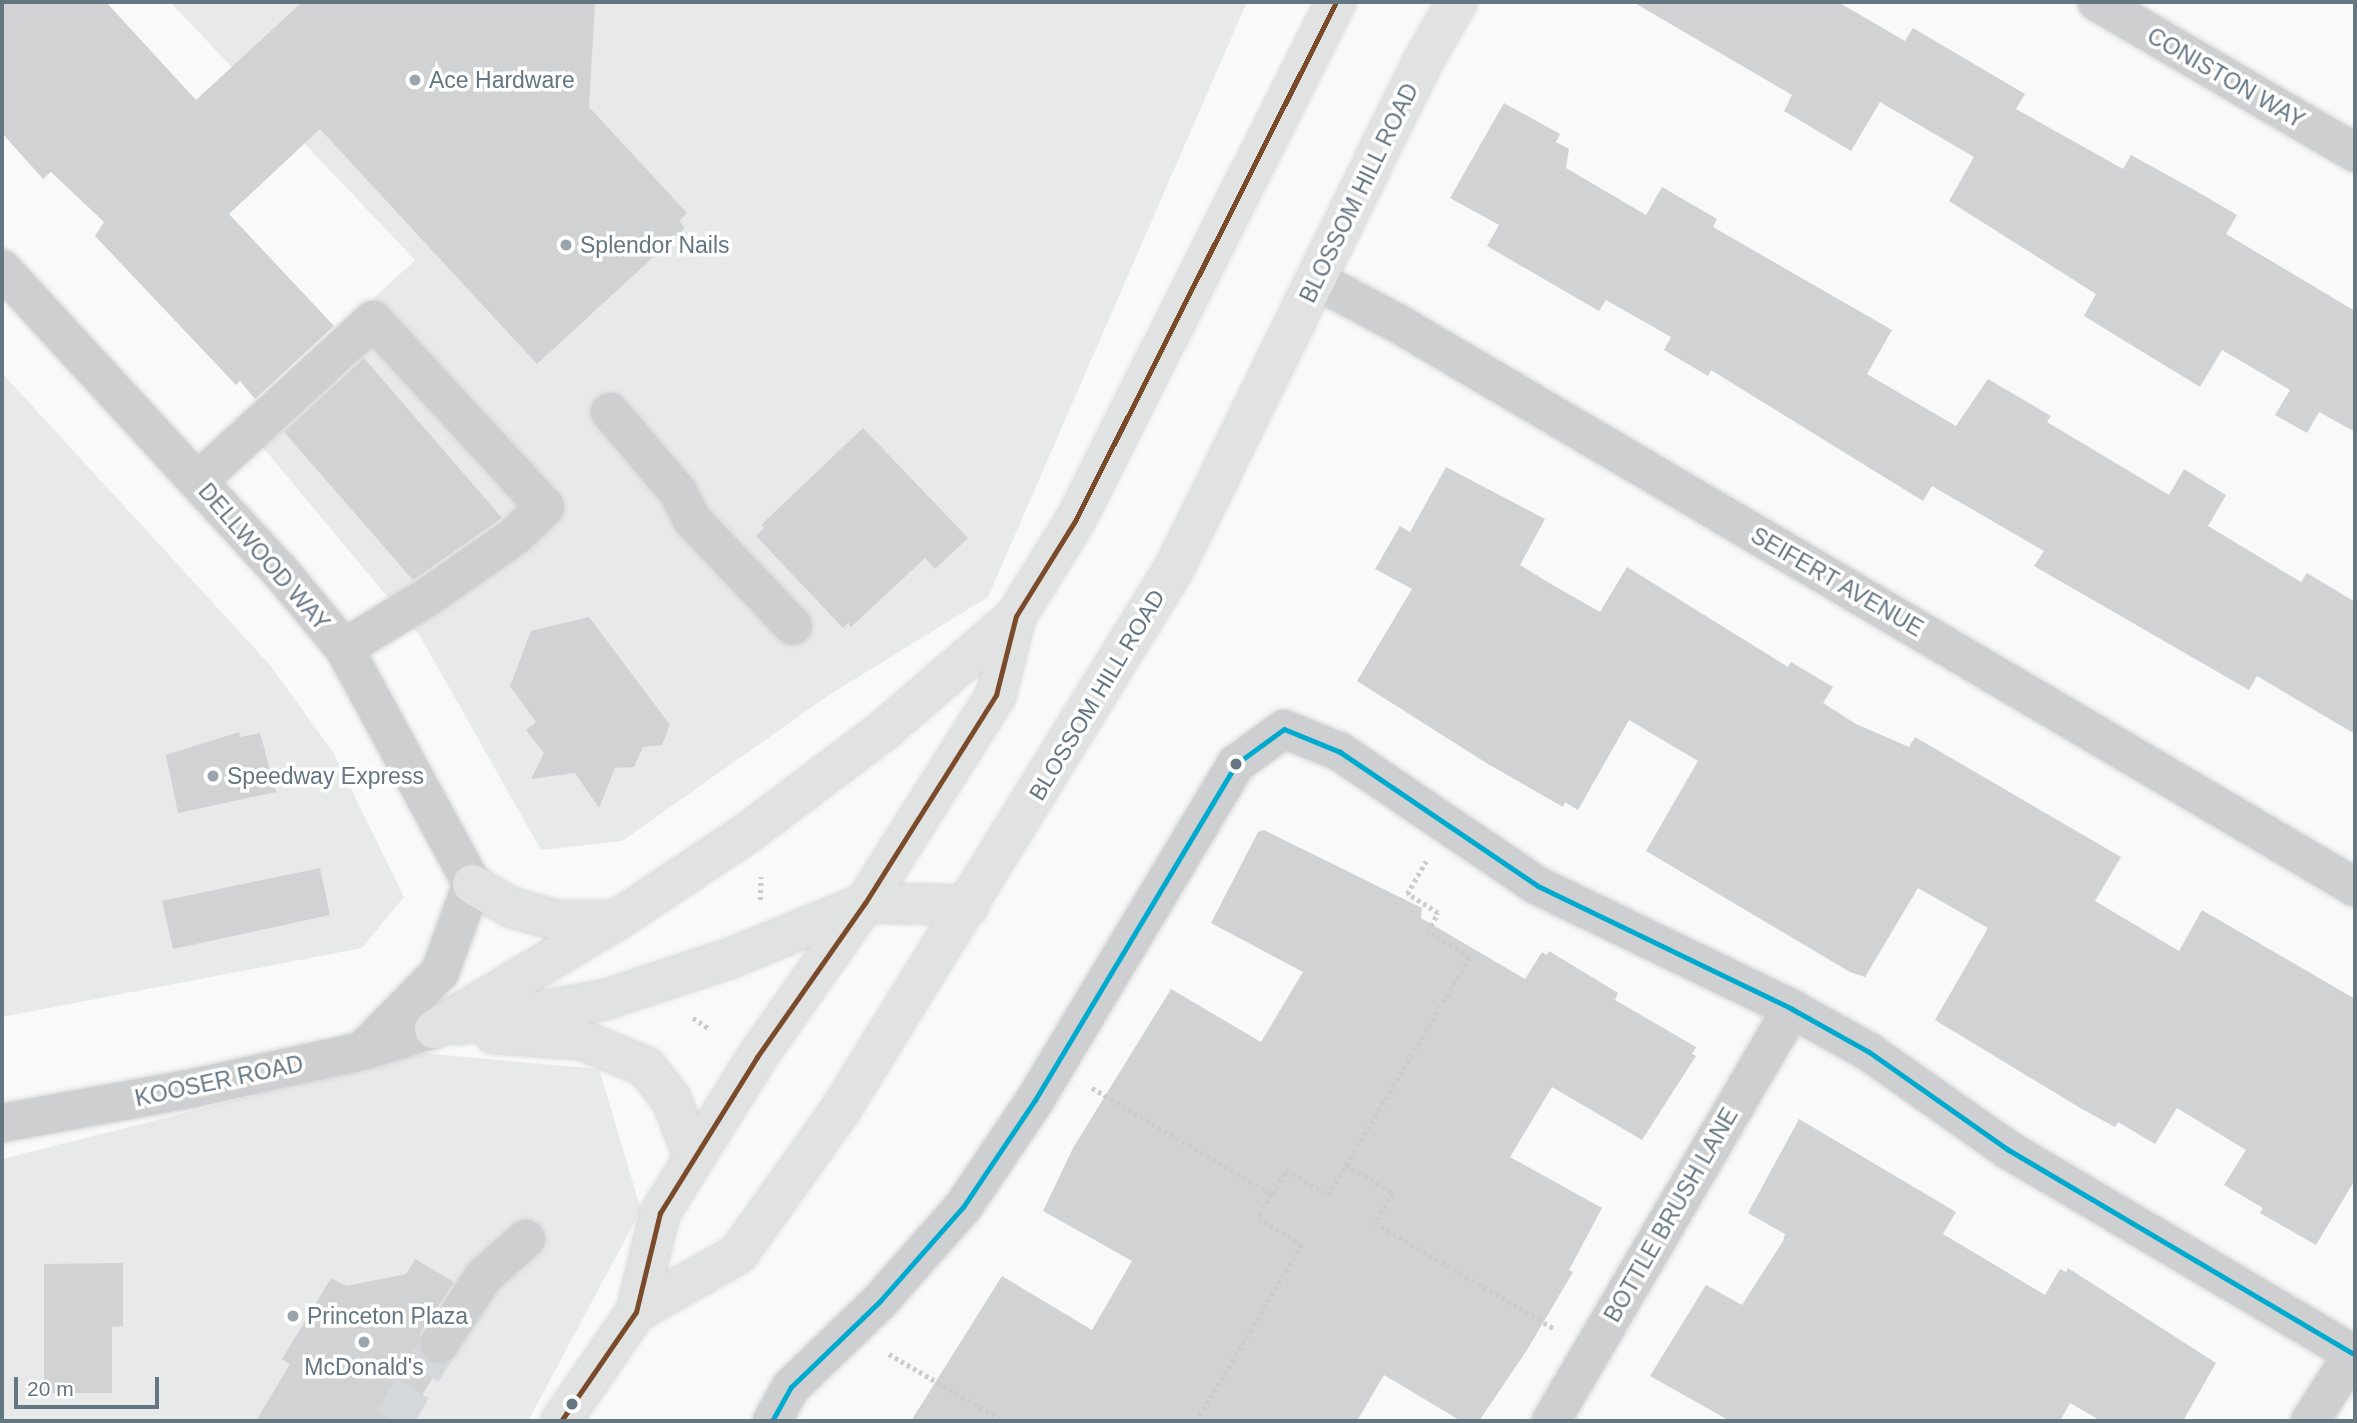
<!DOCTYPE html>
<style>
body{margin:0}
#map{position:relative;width:2357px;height:1423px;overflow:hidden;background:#f9f9f9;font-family:Helvetica,sans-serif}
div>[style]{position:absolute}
.built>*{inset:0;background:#e8e9e9}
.building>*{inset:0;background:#d0d2d3}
.minor-tunnel>*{height:38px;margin-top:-19px;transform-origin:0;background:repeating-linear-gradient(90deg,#d4d8dc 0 38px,transparent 0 57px)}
.path>*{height:4.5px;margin-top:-2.25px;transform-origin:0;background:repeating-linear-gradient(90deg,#cbcccd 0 3.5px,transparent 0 7px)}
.roads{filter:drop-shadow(0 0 2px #d5d6d7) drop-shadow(0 0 2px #d5d6d7)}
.minor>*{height:38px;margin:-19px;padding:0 19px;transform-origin:19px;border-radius:19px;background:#cecfd0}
.major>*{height:38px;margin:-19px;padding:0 19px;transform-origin:19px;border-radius:19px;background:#e1e2e2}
.bus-1>*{height:5px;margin:-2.5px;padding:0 2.5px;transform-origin:2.5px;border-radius:2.5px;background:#7a4b2a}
.bus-2>*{height:5px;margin:-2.5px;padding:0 2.5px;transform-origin:2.5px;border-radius:2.5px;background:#00a9ce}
.dots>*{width:19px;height:19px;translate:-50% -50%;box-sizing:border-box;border:4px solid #fff;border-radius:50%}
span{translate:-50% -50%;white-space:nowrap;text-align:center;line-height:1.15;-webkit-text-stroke:7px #fff;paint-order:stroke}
.street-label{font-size:23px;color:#657683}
.poi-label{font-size:23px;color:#657683}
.left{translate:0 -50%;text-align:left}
.frame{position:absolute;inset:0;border:4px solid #657683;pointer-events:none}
.scale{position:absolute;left:14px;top:1377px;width:145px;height:32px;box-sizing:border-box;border:4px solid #657683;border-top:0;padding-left:9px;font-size:21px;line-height:24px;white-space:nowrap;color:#657683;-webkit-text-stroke:5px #fff;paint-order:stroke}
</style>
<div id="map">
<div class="built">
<i style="clip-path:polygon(170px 2px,1247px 2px,988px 597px,829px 695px,622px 841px,541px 850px,420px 636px,241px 421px,415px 260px)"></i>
<i style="clip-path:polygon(2px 373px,269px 664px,333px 752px,404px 897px,362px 948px,2px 1017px)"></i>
<i style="clip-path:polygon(423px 1053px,599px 1069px,641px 1210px,528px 1421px,2px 1421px,2px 1159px)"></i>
</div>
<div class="building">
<i style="clip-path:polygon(2px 2px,106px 2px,196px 100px,302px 2px,595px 2px,589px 107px,687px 213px,679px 221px,685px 228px,537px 364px,320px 129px,229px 214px,334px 326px,255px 399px,240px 381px,236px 385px,95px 236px,104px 222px,51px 172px,43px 179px,2px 133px)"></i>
<i style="clip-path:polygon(1633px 2px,1838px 2px,1905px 41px,1913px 28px,2025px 94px,2016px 109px,2123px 169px,2131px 155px,2191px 188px,2237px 215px,2226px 234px,2355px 311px,2355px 432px,2319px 412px,2307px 433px,2275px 415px,2290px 390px,2222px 350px,2200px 387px,2084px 316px,2096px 294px,1949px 201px,1974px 157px,1880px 102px,1851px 151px,1784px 111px,1792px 95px)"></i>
<i style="clip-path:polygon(1504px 103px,1560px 134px,1556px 142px,1569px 149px,1566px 168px,1646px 215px,1662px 187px,1717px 219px,1713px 227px,1892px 330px,1867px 374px,1956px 426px,1988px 379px,2051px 416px,2047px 422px,2169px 495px,2184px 469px,2226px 495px,2208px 526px,2301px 582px,2307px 573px,2355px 602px,2355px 734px,2257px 676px,2249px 690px,2034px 566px,2044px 551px,1932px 486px,1923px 501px,1711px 370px,1708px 376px,1664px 350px,1671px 337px,1606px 300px,1599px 311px,1487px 246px,1499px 225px,1450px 198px)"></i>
<i style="clip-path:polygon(364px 358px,502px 518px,413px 580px,284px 432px)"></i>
<i style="clip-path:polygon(863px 428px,968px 538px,935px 569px,925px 558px,851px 627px,848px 623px,843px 628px,756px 536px,764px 528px,761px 525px)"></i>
<i style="clip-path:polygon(1446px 467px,1545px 519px,1520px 565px,1556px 587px,1600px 612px,1627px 567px,1788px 667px,1791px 662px,1833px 687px,1823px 703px,1856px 724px,1909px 747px,1915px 737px,2121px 857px,2095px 901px,2179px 951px,2202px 910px,2355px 999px,2355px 1180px,2316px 1245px,2260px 1213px,2263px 1208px,2224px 1185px,2246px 1150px,2177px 1108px,2155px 1144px,2118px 1122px,2115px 1127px,2082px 1109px,1935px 1020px,1988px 928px,1918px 888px,1865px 977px,1850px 972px,1646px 851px,1698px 761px,1629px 720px,1578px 810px,1565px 802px,1563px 807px,1488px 764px,1357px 681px,1412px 589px,1375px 569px,1400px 526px,1410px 532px)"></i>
<i style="clip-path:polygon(589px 617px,670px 725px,662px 745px,643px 747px,634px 767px,615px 768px,599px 808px,575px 773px,531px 779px,544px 753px,526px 730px,536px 722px,510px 686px,531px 631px)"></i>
<i style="clip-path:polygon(239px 732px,240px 737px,260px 733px,276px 792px,178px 813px,166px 755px)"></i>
<i style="clip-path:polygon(1264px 830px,1422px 908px,1421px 918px,1525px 979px,1542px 952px,1547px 955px,1549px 951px,1618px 993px,1615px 1000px,1696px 1047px,1692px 1054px,1696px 1056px,1642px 1140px,1552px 1087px,1510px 1157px,1602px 1208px,1569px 1270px,1573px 1272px,1527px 1350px,1479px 1421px,1461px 1421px,1384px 1375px,1357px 1421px,911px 1421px,1002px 1276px,1092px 1330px,1132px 1261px,1043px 1211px,1073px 1148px,1171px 989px,1261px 1042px,1303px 972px,1211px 923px,1258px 832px)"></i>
<i style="clip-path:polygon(320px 868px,330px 915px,173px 949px,162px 901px)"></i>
<i style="clip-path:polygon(1799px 1119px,1956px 1212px,1943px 1234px,2045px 1295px,2060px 1269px,2066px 1272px,2068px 1268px,2216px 1363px,2183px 1421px,2101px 1421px,2070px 1403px,2060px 1421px,1730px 1421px,1650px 1376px,1706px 1285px,1742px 1305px,1783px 1241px,1785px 1234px,1748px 1213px)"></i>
<i style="clip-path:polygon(415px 1259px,454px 1282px,420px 1333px,420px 1354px,440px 1366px,406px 1421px,256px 1421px,290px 1364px,282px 1359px,331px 1278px,346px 1286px,406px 1274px)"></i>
<i style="clip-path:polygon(123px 1263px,123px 1326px,112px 1327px,112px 1393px,44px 1393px,44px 1264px)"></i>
</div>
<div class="minor-tunnel">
<i style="left:393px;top:1421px;width:90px;rotate:-59.1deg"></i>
</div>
<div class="path">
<i style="left:760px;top:900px;width:23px;rotate:-88deg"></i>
<i style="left:693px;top:1018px;width:20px;rotate:33deg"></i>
<i style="left:1092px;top:1088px;width:209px;rotate:30.5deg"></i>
<i style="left:1272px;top:1194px;width:28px;rotate:120deg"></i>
<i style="left:1258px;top:1218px;width:52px;rotate:31.5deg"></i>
<i style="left:1302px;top:1245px;width:205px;rotate:120.8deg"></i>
<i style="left:1346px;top:1165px;width:55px;rotate:30.8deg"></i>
<i style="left:1393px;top:1193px;width:35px;rotate:121deg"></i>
<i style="left:1375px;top:1223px;width:209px;rotate:30.5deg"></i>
<i style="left:1272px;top:1194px;width:28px;rotate:-60deg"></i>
<i style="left:1286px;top:1170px;width:49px;rotate:30.8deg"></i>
<i style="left:1328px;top:1195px;width:277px;rotate:-59.2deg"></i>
<i style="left:1470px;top:957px;width:50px;rotate:-149.8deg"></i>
<i style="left:1427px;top:932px;width:22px;rotate:-60deg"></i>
<i style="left:1438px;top:913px;width:36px;rotate:-148deg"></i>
<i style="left:1407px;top:894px;width:38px;rotate:-60deg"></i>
<i style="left:889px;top:1354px;width:132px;rotate:30.4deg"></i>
</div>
<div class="roads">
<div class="minor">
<i style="left:2097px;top:2px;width:299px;rotate:30.3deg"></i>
<i style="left:2px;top:269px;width:410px;rotate:47.4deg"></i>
<i style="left:280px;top:571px;width:100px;rotate:50.3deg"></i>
<i style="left:344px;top:648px;width:268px;rotate:61.5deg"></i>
<i style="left:472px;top:884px;width:94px;rotate:110deg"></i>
<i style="left:440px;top:972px;width:111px;rotate:134.6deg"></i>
<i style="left:1316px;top:280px;width:92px;rotate:28deg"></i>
<i style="left:1397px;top:323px;width:1112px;rotate:30.49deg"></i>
<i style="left:610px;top:412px;width:105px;rotate:49.6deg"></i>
<i style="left:678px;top:492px;width:31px;rotate:63deg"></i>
<i style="left:692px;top:520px;width:146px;rotate:46.4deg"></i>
<i style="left:198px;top:481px;width:238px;rotate:-42.6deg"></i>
<i style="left:373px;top:320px;width:254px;rotate:47.4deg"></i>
<i style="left:545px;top:507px;width:42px;rotate:136deg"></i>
<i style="left:515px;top:536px;width:105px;rotate:145.1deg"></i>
<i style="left:429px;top:596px;width:100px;rotate:148.5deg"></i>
<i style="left:2px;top:1123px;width:195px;rotate:-10.3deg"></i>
<i style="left:194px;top:1088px;width:172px;rotate:-12.4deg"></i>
<i style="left:362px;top:1051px;width:75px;rotate:-17deg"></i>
<i style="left:439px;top:1344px;width:82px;rotate:-56.5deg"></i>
<i style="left:484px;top:1276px;width:56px;rotate:-41.4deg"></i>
<i style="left:772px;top:1421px;width:39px;rotate:-61deg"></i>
<i style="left:791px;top:1387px;width:124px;rotate:-44deg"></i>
<i style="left:880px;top:1301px;width:125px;rotate:-48.6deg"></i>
<i style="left:963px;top:1207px;width:129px;rotate:-56.1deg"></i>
<i style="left:1035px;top:1100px;width:392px;rotate:-59.1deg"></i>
<i style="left:1236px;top:764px;width:59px;rotate:-36.1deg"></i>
<i style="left:1284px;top:729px;width:61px;rotate:22.3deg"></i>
<i style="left:1340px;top:752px;width:239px;rotate:34.1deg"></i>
<i style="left:1538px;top:886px;width:282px;rotate:25.8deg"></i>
<i style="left:1792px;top:1009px;width:88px;rotate:29.2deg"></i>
<i style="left:1869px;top:1052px;width:169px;rotate:35.1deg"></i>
<i style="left:2007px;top:1149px;width:402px;rotate:30.6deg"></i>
<i style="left:1551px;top:1421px;width:477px;rotate:-59.7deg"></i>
<i style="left:2310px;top:1421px;width:83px;rotate:-57.3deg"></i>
</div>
<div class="major">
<i style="left:472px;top:884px;width:44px;rotate:31.2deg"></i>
<i style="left:510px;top:907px;width:47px;rotate:16.1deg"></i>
<i style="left:555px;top:920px;width:60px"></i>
<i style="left:457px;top:1025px;width:149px;rotate:-9.7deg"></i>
<i style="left:604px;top:1000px;width:134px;rotate:-18.3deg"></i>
<i style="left:731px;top:958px;width:145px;rotate:-22.3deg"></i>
<i style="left:865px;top:903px;width:104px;rotate:1.1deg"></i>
<i style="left:434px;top:1029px;width:213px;rotate:-30.8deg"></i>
<i style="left:617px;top:920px;width:159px;rotate:-33.7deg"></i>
<i style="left:749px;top:832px;width:168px;rotate:-37deg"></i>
<i style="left:883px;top:731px;width:176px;rotate:-40.8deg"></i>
<i style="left:494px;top:1034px;width:88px;rotate:3.9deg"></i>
<i style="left:582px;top:1040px;width:69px;rotate:22.9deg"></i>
<i style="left:646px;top:1067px;width:41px;rotate:52deg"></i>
<i style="left:671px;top:1099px;width:62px;rotate:68.4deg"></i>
<i style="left:636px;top:1312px;width:117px;rotate:-29.6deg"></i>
<i style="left:738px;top:1254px;width:178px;rotate:-54.6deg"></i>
<i style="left:841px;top:1109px;width:637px;rotate:-58.36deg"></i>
<i style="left:1175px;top:567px;width:559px;rotate:-63.89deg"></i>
<i style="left:1421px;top:65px;width:73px;rotate:-60.3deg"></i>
<i style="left:561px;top:1421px;width:132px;rotate:-55.5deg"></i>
<i style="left:636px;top:1312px;width:102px;rotate:-76.4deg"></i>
<i style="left:660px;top:1213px;width:184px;rotate:-58.1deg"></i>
<i style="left:757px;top:1057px;width:188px;rotate:-55deg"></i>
<i style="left:865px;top:903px;width:246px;rotate:-57.8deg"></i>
<i style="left:996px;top:695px;width:81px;rotate:-75.8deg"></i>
<i style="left:1016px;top:616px;width:112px;rotate:-58.2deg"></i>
<i style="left:1075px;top:521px;width:581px;rotate:-63.3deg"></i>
</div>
</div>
<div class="bus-1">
<i style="left:561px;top:1421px;width:132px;rotate:-55.5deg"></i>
<i style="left:636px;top:1312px;width:102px;rotate:-76.4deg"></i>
<i style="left:660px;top:1213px;width:184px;rotate:-58.1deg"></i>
<i style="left:757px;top:1057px;width:188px;rotate:-55deg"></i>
<i style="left:865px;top:903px;width:246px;rotate:-57.8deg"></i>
<i style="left:996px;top:695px;width:81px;rotate:-75.8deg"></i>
<i style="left:1016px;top:616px;width:112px;rotate:-58.2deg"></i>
<i style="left:1075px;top:521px;width:581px;rotate:-63.3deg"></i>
</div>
<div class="bus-2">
<i style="left:772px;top:1421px;width:39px;rotate:-61deg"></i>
<i style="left:791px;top:1387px;width:124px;rotate:-44deg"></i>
<i style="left:880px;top:1301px;width:125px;rotate:-48.6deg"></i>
<i style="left:963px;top:1207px;width:129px;rotate:-56.1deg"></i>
<i style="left:1035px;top:1100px;width:392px;rotate:-59.1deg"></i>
<i style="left:1236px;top:764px;width:59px;rotate:-36.1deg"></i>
<i style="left:1284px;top:729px;width:61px;rotate:22.3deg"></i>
<i style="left:1340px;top:752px;width:239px;rotate:34.1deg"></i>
<i style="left:1538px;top:886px;width:282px;rotate:25.8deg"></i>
<i style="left:1792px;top:1009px;width:88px;rotate:29.2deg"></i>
<i style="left:1869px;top:1052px;width:169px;rotate:35.1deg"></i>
<i style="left:2007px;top:1149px;width:402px;rotate:30.6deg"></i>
</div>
<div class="dots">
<i style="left:415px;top:80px;background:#99a4ac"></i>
<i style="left:566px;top:245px;background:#99a4ac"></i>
<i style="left:1236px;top:764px;background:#657683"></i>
<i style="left:213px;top:776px;background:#99a4ac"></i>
<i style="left:293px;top:1316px;background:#99a4ac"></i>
<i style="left:364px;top:1342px;background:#99a4ac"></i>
<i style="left:572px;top:1404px;background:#657683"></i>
</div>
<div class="street-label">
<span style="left:2226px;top:78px;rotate:30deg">CONISTON WAY</span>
<span style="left:1359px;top:193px;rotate:-64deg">BLOSSOM HILL ROAD</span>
<span style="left:264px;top:557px;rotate:49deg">DELLWOOD WAY</span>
<span style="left:1837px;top:582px;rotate:30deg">SEIFERT AVENUE</span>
<span style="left:1097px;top:695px;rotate:-59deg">BLOSSOM HILL ROAD</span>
<span style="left:219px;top:1081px;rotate:-12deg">KOOSER ROAD</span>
<span style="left:1671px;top:1215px;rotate:-60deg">BOTTLE BRUSH LANE</span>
</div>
<div class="poi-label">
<span class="left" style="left:429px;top:80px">Ace Hardware</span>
<span class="left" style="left:580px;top:245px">Splendor Nails</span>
<span class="left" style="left:227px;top:776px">Speedway Express</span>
<span class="left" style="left:307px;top:1316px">Princeton Plaza</span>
<span style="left:364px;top:1367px">McDonald's</span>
</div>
<div class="frame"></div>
<div class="scale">20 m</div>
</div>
